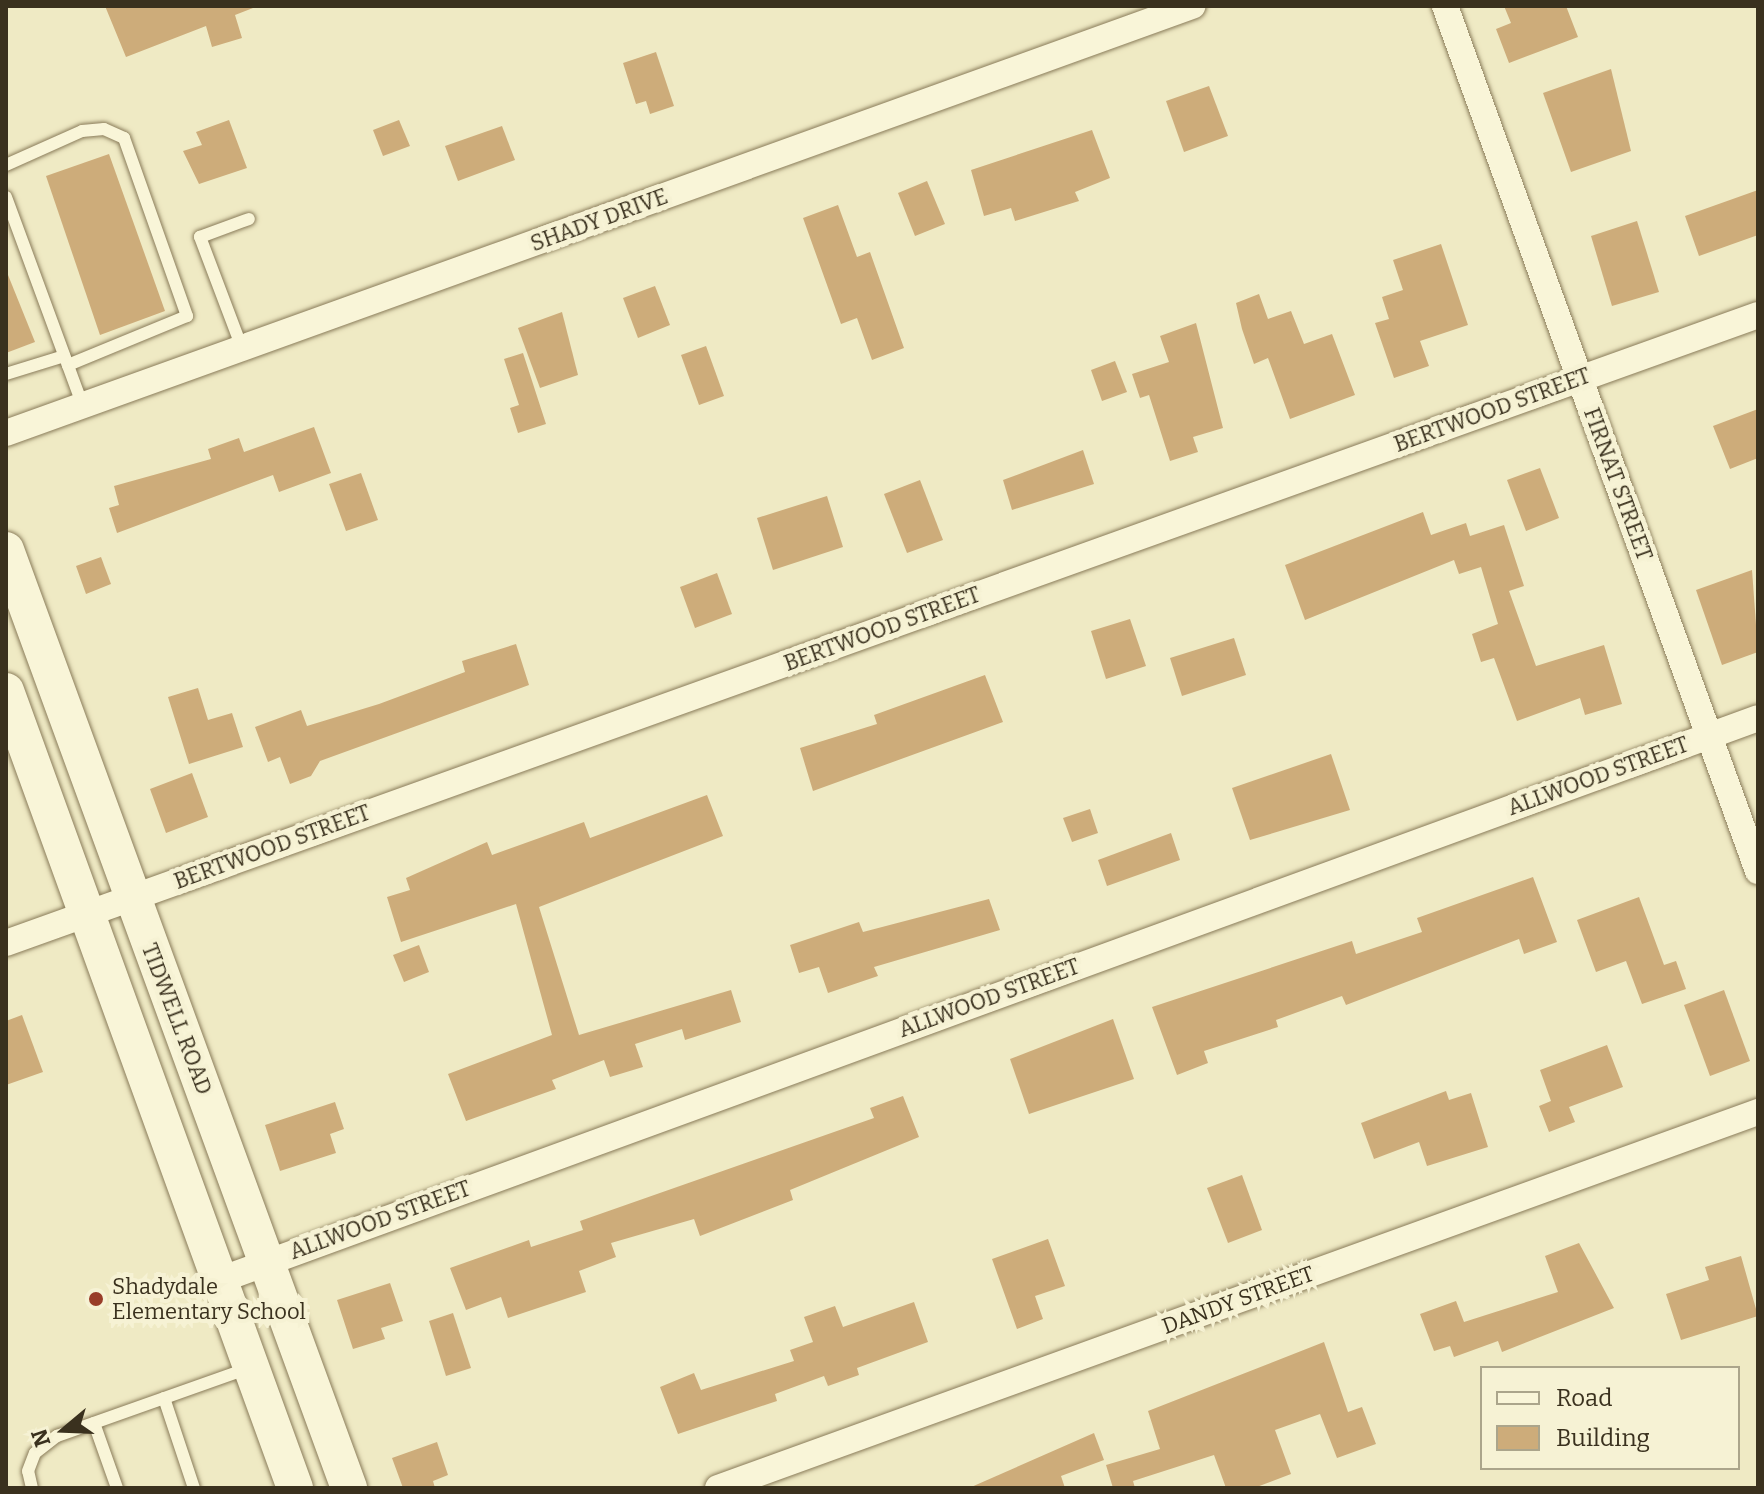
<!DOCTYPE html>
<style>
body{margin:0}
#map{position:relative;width:1764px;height:1494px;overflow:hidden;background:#efeac4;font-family:Bitter,serif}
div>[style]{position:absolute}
.building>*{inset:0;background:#cdac7a}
.roads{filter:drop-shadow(0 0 2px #8a7c5a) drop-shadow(0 0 2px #8a7c5a)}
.lane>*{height:12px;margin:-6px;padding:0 6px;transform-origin:6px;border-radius:6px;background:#f9f5d8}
.street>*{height:26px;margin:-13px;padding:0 13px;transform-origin:13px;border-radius:13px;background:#f9f5d8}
.secondary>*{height:36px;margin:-18px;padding:0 18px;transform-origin:18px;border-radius:18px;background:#f9f5d8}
.dots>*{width:22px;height:22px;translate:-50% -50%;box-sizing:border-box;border:4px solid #f6f2d4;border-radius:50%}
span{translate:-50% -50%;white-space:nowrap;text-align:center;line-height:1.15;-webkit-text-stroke:8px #f6f2d4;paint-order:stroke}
.street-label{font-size:22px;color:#3a311e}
.poi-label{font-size:22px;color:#3a311e}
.left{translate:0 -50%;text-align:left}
.frame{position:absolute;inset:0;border:8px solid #3a311e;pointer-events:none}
.legend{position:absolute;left:1480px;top:1366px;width:260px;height:104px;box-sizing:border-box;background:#f6f2d4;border:2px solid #aba58b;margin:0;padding:10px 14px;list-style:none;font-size:24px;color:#3a311e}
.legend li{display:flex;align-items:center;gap:16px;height:40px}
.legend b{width:40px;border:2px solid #aba58b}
.north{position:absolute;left:24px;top:1390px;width:80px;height:80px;-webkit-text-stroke:6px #f6f2d4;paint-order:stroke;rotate:251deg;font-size:22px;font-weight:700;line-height:32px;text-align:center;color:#3a311e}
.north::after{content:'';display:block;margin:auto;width:28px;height:36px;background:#3a311e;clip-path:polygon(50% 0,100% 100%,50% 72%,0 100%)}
</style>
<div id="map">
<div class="building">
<i style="clip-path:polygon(105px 6px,253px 6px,253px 8px,235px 15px,242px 38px,212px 47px,206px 26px,126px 57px)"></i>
<i style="clip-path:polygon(1504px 6px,1566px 6px,1578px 37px,1509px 63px,1496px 29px,1511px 23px)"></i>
<i style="clip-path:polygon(656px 52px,674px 106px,650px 114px,646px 101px,636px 104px,623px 63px)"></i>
<i style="clip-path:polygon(1611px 69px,1631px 151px,1571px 172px,1543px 93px)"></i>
<i style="clip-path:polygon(1209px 86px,1228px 136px,1184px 152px,1166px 101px)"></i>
<i style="clip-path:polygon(229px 120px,247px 168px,199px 184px,183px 151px,202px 145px,196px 132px)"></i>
<i style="clip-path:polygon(399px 120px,410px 146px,383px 156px,373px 130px)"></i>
<i style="clip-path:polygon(502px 126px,515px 160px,458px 181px,445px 146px)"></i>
<i style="clip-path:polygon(1092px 130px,1110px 178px,1075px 192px,1079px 201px,1015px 221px,1011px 208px,984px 216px,971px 170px)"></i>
<i style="clip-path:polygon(109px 154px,165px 311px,100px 335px,46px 176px)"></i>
<i style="clip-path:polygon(927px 181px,945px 224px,915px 236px,898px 193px)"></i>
<i style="clip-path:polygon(1758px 190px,1758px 235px,1699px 256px,1685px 216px)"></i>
<i style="clip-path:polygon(838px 205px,857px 257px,870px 252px,904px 348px,872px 360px,857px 318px,841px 324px,803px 218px)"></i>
<i style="clip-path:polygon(1637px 221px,1659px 292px,1612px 306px,1591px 236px)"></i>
<i style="clip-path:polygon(1441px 244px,1468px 325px,1420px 341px,1429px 366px,1394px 378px,1375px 323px,1389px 319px,1382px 297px,1403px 290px,1393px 260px)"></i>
<i style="clip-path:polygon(6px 270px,35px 342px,6px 353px)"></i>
<i style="clip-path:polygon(655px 286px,670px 325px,638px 338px,623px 298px)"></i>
<i style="clip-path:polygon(1259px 294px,1268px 319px,1291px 311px,1304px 344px,1332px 334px,1355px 395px,1290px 419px,1268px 358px,1254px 364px,1242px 329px,1236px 303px)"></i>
<i style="clip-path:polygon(562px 312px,578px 375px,540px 388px,518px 328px)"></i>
<i style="clip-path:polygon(1196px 323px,1223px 428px,1193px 437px,1198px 452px,1170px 461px,1149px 395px,1140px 398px,1132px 374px,1169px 362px,1160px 336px)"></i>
<i style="clip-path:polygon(706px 346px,724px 396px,699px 405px,681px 355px)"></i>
<i style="clip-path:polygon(523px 353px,546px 424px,518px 433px,510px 408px,519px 405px,504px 359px)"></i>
<i style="clip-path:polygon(1115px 361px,1127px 392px,1102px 401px,1091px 370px)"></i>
<i style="clip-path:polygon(1758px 409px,1758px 458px,1730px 469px,1713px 426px)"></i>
<i style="clip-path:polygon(314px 427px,331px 473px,279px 492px,273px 475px,117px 533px,109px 508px,119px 505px,114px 486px,211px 459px,208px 449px,239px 438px,244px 452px)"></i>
<i style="clip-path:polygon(1083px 450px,1094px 484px,1012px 510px,1003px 480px)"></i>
<i style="clip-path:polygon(1540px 468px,1559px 518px,1526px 531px,1507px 480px)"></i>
<i style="clip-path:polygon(361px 473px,378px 520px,346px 531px,329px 484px)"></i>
<i style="clip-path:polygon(920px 480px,943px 540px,907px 553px,884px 494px)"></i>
<i style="clip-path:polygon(827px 496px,843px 547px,773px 570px,757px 518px)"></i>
<i style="clip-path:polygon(1423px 512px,1431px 535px,1466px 523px,1470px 536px,1504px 525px,1524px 586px,1509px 591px,1536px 666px,1604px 645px,1622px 704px,1585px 715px,1580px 698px,1517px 721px,1494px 658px,1481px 662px,1472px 634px,1498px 624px,1481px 567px,1459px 574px,1454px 560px,1305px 620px,1285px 565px)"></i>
<i style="clip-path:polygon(101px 557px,111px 584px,86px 594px,76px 566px)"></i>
<i style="clip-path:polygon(1752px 570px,1758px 652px,1722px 665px,1696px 590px)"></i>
<i style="clip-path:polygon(717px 573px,732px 614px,695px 628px,680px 587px)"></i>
<i style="clip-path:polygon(1130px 619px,1146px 666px,1106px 679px,1091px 631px)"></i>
<i style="clip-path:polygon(1234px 638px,1246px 675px,1182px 696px,1170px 658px)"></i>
<i style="clip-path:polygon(516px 644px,529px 685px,320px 761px,311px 776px,290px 784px,280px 757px,268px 762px,255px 727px,301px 710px,307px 726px,379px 704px,465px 672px,462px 661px)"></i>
<i style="clip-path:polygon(985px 675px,1003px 722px,813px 791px,800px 748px,877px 724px,874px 715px)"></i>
<i style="clip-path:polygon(198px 688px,208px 720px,232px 713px,243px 747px,189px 764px,168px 697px)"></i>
<i style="clip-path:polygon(1331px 754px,1350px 810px,1250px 840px,1232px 788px)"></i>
<i style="clip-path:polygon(192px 773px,208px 817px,166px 833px,150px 789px)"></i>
<i style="clip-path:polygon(707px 795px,723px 836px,539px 907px,579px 1035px,731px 990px,741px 1022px,685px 1040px,682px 1029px,635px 1044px,643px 1067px,610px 1077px,604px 1060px,552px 1080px,556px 1089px,466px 1121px,448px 1074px,552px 1035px,516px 904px,401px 942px,387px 897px,410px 890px,406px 878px,487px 842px,492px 855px,584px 822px,590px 838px)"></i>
<i style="clip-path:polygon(1090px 809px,1098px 833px,1072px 842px,1063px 818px)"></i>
<i style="clip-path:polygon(1171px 833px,1180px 860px,1107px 886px,1098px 860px)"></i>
<i style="clip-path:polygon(1533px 877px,1557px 942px,1524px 954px,1519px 939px,1346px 1005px,1342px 996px,1276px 1020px,1278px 1027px,1204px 1051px,1208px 1063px,1177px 1075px,1152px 1007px,1352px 941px,1356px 954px,1422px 932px,1417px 918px)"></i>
<i style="clip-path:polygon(1639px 897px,1664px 965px,1676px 961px,1686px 989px,1642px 1004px,1626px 961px,1596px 972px,1577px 920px)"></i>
<i style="clip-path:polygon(989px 899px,1000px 930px,874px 967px,878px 976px,828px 993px,819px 967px,799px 973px,790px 945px,859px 922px,863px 932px)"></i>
<i style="clip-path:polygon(419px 945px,429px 972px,404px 982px,393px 955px)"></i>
<i style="clip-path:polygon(1724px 990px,1750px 1061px,1710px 1076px,1684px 1005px)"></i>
<i style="clip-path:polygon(22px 1015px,43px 1072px,6px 1085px,6px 1021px)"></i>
<i style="clip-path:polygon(1113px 1019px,1134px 1079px,1029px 1114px,1010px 1059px)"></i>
<i style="clip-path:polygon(1607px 1045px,1623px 1087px,1569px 1107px,1575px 1122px,1549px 1132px,1539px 1106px,1551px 1101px,1540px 1070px)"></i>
<i style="clip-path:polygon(1446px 1091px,1449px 1100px,1471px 1093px,1488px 1147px,1427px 1166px,1419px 1142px,1374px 1159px,1361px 1123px)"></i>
<i style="clip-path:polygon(903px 1096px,919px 1137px,790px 1190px,793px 1200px,700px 1236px,694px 1219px,611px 1243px,616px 1257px,579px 1271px,586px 1292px,508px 1318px,501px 1297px,466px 1310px,450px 1268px,529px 1240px,531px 1247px,583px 1230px,580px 1221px,874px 1118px,870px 1108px)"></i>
<i style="clip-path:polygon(335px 1102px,344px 1129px,330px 1134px,336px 1153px,280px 1171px,265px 1125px)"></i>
<i style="clip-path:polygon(1242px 1175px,1262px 1230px,1228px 1243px,1207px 1188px)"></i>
<i style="clip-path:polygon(1048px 1239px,1065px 1286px,1035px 1296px,1043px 1319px,1017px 1329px,992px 1259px)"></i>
<i style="clip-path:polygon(1579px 1243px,1614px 1308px,1502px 1352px,1498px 1341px,1454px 1357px,1450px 1346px,1434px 1351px,1420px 1314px,1456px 1301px,1464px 1322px,1558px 1292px,1545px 1256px)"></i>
<i style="clip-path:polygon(1741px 1256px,1758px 1316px,1681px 1340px,1666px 1294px,1709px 1280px,1705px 1267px)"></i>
<i style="clip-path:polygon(390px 1283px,403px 1321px,381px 1328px,385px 1339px,353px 1349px,337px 1300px)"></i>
<i style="clip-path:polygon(914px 1302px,928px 1342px,857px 1368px,859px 1375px,828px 1386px,824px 1376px,775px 1394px,777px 1401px,678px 1434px,660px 1387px,694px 1373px,701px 1390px,794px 1361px,790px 1350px,813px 1342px,804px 1317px,835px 1306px,843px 1327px)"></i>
<i style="clip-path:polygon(453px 1313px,471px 1368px,446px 1376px,429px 1321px)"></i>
<i style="clip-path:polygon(1324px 1342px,1348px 1412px,1362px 1407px,1376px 1444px,1337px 1458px,1320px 1414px,1275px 1430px,1291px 1474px,1254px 1488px,1226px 1488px,1214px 1455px,1133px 1481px,1135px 1488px,1113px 1488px,1106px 1465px,1160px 1449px,1148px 1411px)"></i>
<i style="clip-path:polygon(1094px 1433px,1104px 1460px,1061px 1476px,1065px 1488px,969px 1488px)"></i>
<i style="clip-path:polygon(437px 1442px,448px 1475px,433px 1481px,435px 1488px,403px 1488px,392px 1458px)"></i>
</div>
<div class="roads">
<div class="lane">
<i style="left:6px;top:165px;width:83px;rotate:-24.1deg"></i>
<i style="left:82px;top:131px;width:22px;rotate:-5deg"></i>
<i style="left:104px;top:129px;width:22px;rotate:24deg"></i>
<i style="left:124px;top:138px;width:189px;rotate:70.5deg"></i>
<i style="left:187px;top:316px;width:129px;rotate:157.6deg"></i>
<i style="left:6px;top:197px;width:223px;rotate:69.8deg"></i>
<i style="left:242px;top:348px;width:119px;rotate:-110.7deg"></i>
<i style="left:200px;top:237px;width:52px;rotate:-20.2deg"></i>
<i style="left:6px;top:374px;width:61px;rotate:-17.2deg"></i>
<i style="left:164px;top:1398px;width:95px;rotate:71.6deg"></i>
<i style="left:94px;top:1423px;width:69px;rotate:70.5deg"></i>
<i style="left:32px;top:1488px;width:17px;rotate:-103deg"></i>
<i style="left:28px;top:1471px;width:19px;rotate:-69deg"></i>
<i style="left:35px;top:1453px;width:28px;rotate:-38deg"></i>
<i style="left:57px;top:1436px;width:204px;rotate:-19.5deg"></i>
</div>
<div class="street">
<i style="left:1445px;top:6px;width:920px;rotate:70.11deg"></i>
<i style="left:6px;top:433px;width:1261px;rotate:-19.8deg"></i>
<i style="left:6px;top:943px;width:1861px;rotate:-19.72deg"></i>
<i style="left:220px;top:1280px;width:1637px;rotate:-20.07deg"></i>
<i style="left:718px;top:1488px;width:1106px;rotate:-19.88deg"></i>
</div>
<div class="secondary">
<i style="left:6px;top:550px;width:999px;rotate:69.91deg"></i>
<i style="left:6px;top:691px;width:848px;rotate:70.07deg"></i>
</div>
</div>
<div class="dots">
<i style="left:96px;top:1299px;background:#993d29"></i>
</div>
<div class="street-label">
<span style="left:599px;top:220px;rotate:-20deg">SHADY DRIVE</span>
<span style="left:1492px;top:410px;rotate:-20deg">BERTWOOD STREET</span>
<span style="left:1618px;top:484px;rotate:70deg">FIRNAT STREET</span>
<span style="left:882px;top:629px;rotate:-20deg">BERTWOOD STREET</span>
<span style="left:1598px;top:776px;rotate:-20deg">ALLWOOD STREET</span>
<span style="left:272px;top:847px;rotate:-20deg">BERTWOOD STREET</span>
<span style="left:989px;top:998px;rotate:-20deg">ALLWOOD STREET</span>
<span style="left:177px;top:1019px;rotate:69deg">TIDWELL ROAD</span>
<span style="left:380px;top:1220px;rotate:-20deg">ALLWOOD STREET</span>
<span style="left:1238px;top:1300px;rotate:-20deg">DANDY STREET</span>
</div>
<div class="poi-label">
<span class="left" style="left:112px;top:1299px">Shadydale<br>Elementary School</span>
</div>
<div class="frame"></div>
<ul class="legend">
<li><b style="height:10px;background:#f9f5d8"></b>Road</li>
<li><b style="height:22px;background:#cdac7a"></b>Building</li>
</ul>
<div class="north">N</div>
</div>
